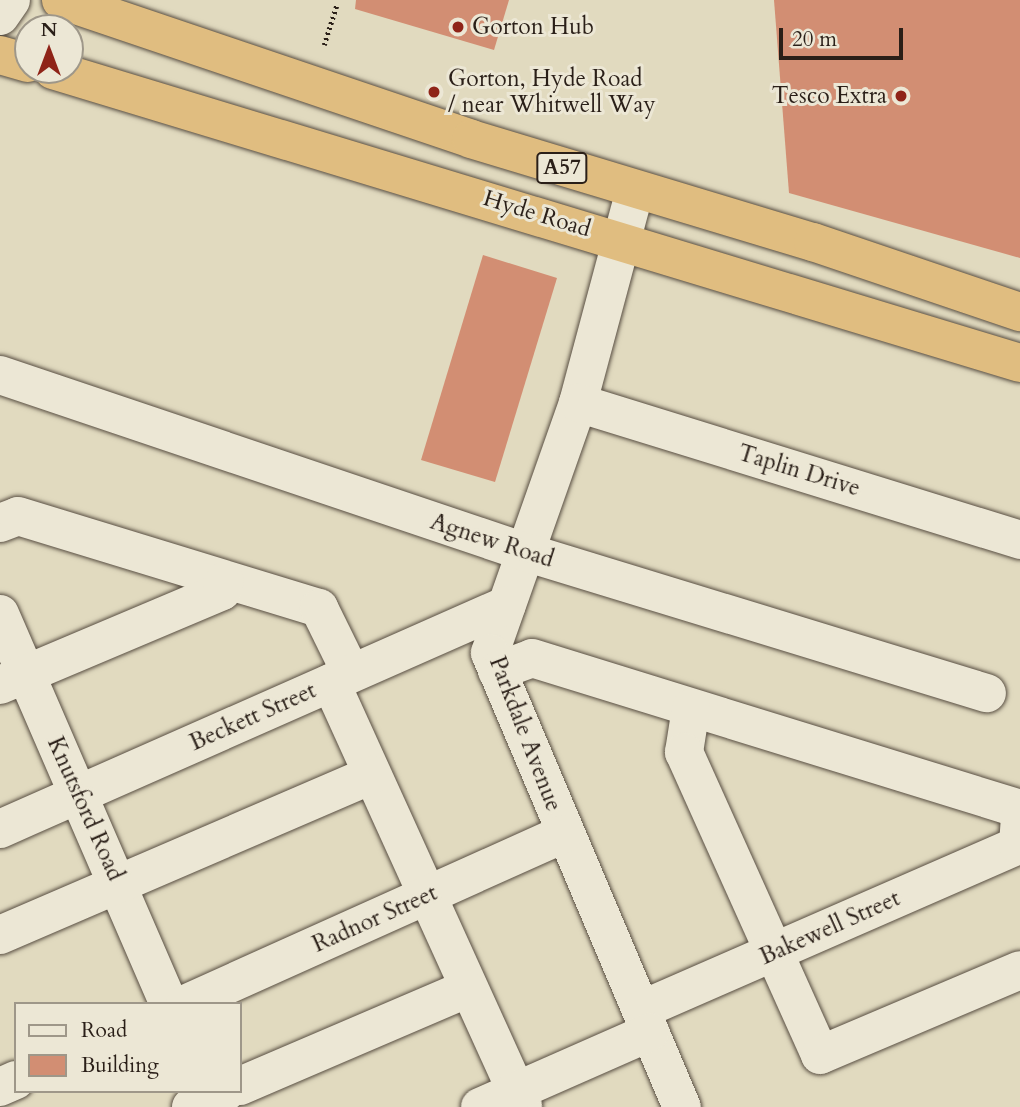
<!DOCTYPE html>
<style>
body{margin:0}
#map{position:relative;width:1020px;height:1107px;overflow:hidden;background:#e1dabf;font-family:Cardo,serif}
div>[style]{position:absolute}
.building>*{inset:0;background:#d28e73}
.path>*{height:4.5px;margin-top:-2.25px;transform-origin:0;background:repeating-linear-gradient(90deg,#2a1f18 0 2px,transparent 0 5.5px)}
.roads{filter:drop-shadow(0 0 2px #584e42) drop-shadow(0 0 2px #584e42)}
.minor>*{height:38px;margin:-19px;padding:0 19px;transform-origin:19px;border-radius:19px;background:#ece7d5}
.highway>*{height:38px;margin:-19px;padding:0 19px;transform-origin:19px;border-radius:19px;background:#e0bd80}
.dots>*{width:19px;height:19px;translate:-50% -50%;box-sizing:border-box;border:4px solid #ece7d5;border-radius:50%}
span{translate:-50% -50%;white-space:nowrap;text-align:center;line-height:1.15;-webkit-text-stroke:6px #ece7d5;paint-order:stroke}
.shield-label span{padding:2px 5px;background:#ece7d5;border:2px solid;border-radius:5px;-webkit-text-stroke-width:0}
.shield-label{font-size:21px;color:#2a1f18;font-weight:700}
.poi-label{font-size:23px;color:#2a1f18}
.left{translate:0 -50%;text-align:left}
.right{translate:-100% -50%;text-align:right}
.street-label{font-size:23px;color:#2a1f18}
.legend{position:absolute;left:14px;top:1002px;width:228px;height:91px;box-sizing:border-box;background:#ece7d5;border:2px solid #9e9789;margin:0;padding:9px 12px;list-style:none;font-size:21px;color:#2a1f18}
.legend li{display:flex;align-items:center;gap:14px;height:35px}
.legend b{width:35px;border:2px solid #9e9789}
.north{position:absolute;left:14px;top:14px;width:70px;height:70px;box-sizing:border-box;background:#ece7d5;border:2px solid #9e9789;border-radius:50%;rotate:0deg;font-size:19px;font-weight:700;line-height:28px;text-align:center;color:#2a1f18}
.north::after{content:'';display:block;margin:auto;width:24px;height:32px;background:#8f2418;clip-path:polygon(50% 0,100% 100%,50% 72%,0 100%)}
.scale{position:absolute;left:779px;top:28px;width:124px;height:32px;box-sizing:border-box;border:4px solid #2a1f18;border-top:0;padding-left:9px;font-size:21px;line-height:24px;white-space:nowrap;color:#2a1f18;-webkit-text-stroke:5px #ece7d5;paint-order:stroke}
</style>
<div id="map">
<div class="building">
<i style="clip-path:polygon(356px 0,509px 0,494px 50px,355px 9px)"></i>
<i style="clip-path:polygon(774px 0,1020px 0,1020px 258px,789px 193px)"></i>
<i style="clip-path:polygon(483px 255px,557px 278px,495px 482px,421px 460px)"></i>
</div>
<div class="path">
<i style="left:324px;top:45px;width:43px;rotate:-72.4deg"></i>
</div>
<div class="roads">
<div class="minor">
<i style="left:0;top:16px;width:19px;rotate:-55deg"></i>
<i style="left:635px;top:190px;width:220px;rotate:105deg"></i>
<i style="left:578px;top:403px;width:265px;rotate:109.4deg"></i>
<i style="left:490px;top:653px;width:493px;rotate:67.1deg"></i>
<i style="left:0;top:375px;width:554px;rotate:18.63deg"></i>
<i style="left:525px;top:552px;width:483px;rotate:17deg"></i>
<i style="left:578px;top:403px;width:463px;rotate:17.2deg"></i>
<i style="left:0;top:523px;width:19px;rotate:-21deg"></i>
<i style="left:18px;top:516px;width:315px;rotate:17deg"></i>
<i style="left:319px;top:608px;width:72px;rotate:63.8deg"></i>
<i style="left:0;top:614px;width:425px;rotate:66.6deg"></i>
<i style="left:497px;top:671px;width:37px;rotate:-20deg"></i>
<i style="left:532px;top:658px;width:511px;rotate:17.19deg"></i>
<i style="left:331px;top:683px;width:465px;rotate:65.6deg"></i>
<i style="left:0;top:685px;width:241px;rotate:-22.9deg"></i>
<i style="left:222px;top:591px;width:11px;rotate:-75deg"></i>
<i style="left:691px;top:708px;width:45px;rotate:99deg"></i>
<i style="left:684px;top:752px;width:332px;rotate:65.8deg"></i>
<i style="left:820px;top:1055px;width:217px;rotate:-23deg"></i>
<i style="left:0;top:829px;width:554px;rotate:-23.84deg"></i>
<i style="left:0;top:935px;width:405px;rotate:-23.3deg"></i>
<i style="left:185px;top:1004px;width:415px;rotate:-24.2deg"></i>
<i style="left:641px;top:1010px;width:412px;rotate:-23.6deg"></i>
<i style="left:1018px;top:845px;width:27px;rotate:-86deg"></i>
<i style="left:240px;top:1086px;width:246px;rotate:-23.2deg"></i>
<i style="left:0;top:1087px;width:17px;rotate:-24deg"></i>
<i style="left:191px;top:1107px;width:39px;rotate:-24deg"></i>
<i style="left:480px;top:1107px;width:186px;rotate:-23.8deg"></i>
</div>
<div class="highway">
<i style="left:61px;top:0;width:433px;rotate:18.7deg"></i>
<i style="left:471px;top:139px;width:357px;rotate:16.8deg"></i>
<i style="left:813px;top:242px;width:219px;rotate:18.7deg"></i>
<i style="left:0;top:55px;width:29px;rotate:16deg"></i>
<i style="left:53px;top:70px;width:1010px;rotate:16.86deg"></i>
</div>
</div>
<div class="dots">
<i style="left:458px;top:27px;background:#8f2418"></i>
<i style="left:434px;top:92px;background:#8f2418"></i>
<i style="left:901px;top:96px;background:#8f2418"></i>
</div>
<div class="shield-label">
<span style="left:562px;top:168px">A57</span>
</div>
<div class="poi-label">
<span class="left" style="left:472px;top:27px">Gorton Hub</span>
<span class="left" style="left:448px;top:92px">Gorton, Hyde Road<br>/ near Whitwell Way</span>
<span class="right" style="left:887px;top:96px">Tesco Extra</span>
</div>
<div class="street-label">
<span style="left:537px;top:214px;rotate:17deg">Hyde Road</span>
<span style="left:799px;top:471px;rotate:17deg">Taplin Drive</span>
<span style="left:492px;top:541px;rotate:18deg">Agnew Road</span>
<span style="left:253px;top:717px;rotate:-24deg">Beckett Street</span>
<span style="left:525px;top:734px;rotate:69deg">Parkdale Avenue</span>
<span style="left:85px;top:809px;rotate:66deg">Knutsford Road</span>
<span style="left:375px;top:919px;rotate:-24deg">Radnor Street</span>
<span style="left:830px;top:928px;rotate:-24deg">Bakewell Street</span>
</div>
<ul class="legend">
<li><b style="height:9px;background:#ece7d5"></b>Road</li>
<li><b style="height:19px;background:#d28e73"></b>Building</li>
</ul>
<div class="north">N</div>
<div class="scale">20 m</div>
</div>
